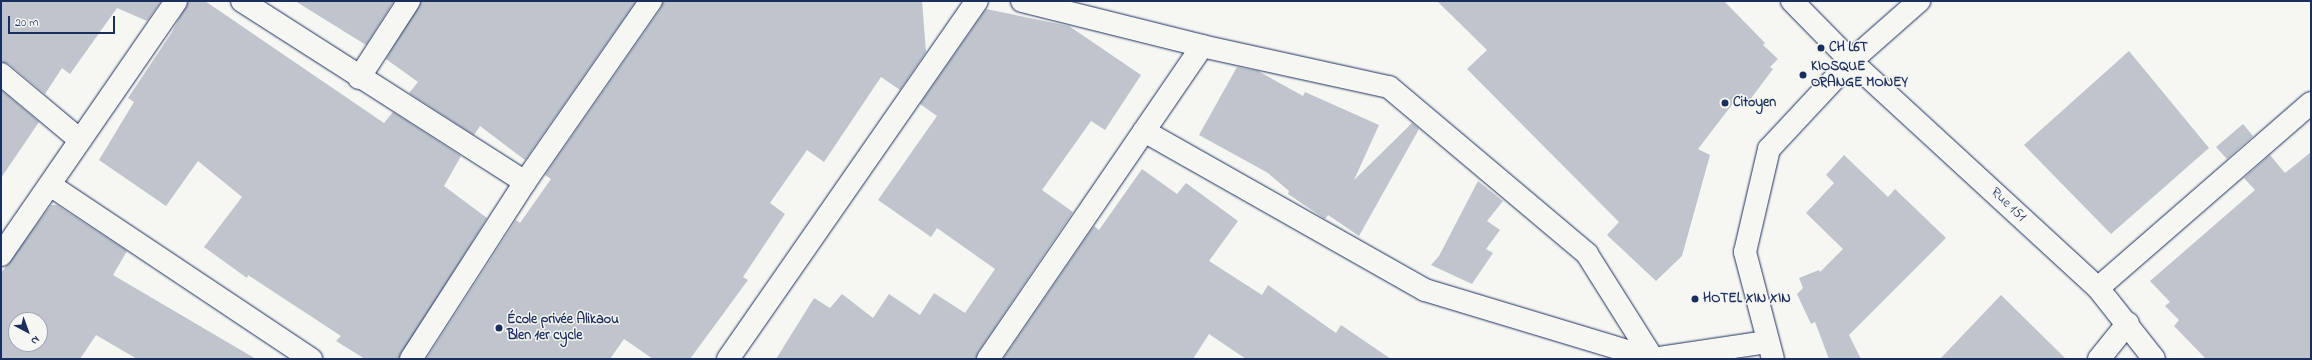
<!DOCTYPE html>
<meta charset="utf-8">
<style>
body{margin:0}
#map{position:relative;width:2312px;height:360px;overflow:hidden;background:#f6f6f2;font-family:"Indie Flower",sans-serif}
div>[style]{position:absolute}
.building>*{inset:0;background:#c0c4cd}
.roads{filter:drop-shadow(0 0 1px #1b2f5e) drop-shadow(0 0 1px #1b2f5e)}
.minor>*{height:22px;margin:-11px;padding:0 11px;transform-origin:11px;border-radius:11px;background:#f6f6f2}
.secondary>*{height:22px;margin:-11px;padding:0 11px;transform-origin:11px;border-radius:11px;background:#f6f6f2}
.dots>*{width:11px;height:11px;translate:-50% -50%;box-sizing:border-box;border:2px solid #f6f6f2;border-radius:50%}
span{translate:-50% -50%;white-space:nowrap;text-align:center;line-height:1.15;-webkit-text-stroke:3px #f6f6f2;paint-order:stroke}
.poi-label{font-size:14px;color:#1b2f5e;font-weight:700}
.left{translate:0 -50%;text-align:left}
.street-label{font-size:14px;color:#1b2f5e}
.frame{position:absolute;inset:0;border:2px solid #1b2f5e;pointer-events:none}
.north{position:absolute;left:8px;top:312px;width:40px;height:40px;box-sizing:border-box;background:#f6f6f2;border:1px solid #9ea6b7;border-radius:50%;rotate:139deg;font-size:11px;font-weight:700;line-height:16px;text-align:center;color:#1b2f5e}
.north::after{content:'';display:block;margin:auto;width:14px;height:18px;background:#1b2f5e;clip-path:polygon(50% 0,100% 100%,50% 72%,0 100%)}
.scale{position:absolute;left:8px;top:16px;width:107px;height:18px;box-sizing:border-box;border:2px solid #1b2f5e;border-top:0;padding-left:5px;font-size:12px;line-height:14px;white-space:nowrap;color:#1b2f5e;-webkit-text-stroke:3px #f6f6f2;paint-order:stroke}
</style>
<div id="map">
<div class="building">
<i style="clip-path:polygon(1px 1px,161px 1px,147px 21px,117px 8px,70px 74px,62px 68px,45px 94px,9px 64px,1px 62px)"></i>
<i style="clip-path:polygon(188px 1px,205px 1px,384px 123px,393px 112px,461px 156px,444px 186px,487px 218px,399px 359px,365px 359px,336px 341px,341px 336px,248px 275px,247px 278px,204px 247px,242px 197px,198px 161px,166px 206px,99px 160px,134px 102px,128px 98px,172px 32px)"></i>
<i style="clip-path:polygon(295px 1px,394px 1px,366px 45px)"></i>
<i style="clip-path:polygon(421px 1px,636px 1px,525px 160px,480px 126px,474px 135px,409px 93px,418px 82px,386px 59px)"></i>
<i style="clip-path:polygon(663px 1px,922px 1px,926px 52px,900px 90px,881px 77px,824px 162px,807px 150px,770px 203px,785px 214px,743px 277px,748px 280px,690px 359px,653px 359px,624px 339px,610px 359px,426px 359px,516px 220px,520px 223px,551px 179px,545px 175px,661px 8px)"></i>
<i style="clip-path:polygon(1437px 1px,1724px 1px,1765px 43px,1763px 45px,1778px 59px,1770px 67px,1773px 69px,1749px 101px,1741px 93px,1698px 149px,1710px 155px,1682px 256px,1656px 281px,1607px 235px,1619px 222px,1467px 69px,1487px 50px)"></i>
<i style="clip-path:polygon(986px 9px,1069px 26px,1141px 75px,1105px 130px,1091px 121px,1042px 190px,1073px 212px,978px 352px,976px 359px,776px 359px,814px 298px,830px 308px,842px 294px,873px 318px,889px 294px,920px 315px,934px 293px,965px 313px,995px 269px,937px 228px,931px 237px,878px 200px,937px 116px,920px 104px)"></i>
<i style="clip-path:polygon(2129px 51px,2209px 148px,2111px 234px,2024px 145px)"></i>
<i style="clip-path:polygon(1237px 67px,1258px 71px,1303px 96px,1305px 92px,1379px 125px,1354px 180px,1412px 123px,1419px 129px,1359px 236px,1328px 215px,1325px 219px,1288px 194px,1289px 191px,1268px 173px,1199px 135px)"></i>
<i style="clip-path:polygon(1px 90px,39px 122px,1px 178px)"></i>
<i style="clip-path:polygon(2243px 124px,2253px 136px,2227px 159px,2216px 147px)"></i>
<i style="clip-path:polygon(2311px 152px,2311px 359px,2206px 359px,2174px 326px,2179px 320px,2165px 306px,2170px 302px,2150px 281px,2255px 190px,2244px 178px,2270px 155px,2285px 173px)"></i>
<i style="clip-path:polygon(1844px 155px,1888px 197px,1895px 189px,1946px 238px,1849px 335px,1861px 359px,1829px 359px,1815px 322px,1811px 324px,1797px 294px,1803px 288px,1799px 278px,1819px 270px,1820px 272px,1843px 249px,1806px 213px,1834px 183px,1826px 175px)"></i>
<i style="clip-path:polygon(1142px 169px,1177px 194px,1186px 183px,1238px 221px,1209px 261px,1262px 295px,1268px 285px,1336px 333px,1341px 325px,1391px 359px,1246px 359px,1209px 334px,1193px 359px,1003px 359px,1094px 226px,1099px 230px)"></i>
<i style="clip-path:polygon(1478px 181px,1503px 201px,1487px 221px,1500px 230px,1486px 249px,1493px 253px,1472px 284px,1431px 265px,1439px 256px)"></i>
<i style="clip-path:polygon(evenodd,51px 205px,57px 205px,127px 251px,113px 275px,256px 359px,137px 359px,96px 335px,80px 359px,1px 359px,1px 273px,51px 205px,16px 320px,40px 320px,40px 344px,16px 344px,16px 320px)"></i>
<i style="clip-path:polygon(2001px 295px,2066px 359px,1940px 359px)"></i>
</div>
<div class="roads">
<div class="minor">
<i style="left:242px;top:1px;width:336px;rotate:32.6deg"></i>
<i style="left:1022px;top:1px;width:186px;rotate:14deg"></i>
<i style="left:1202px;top:46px;width:191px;rotate:12.4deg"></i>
<i style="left:1389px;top:87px;width:259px;rotate:40.1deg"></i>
<i style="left:1587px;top:254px;width:124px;rotate:57.8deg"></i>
<i style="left:1653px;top:359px;width:115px;rotate:-8.5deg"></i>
<i style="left:1792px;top:1px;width:84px;rotate:45.5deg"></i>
<i style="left:1px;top:74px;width:103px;rotate:39.9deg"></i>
<i style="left:359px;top:78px;width:92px;rotate:-57deg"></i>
<i style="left:1144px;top:131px;width:323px;rotate:29.5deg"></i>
<i style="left:1425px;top:290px;width:238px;rotate:16.8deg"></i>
<i style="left:50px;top:185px;width:314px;rotate:33.7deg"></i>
<i style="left:1px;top:255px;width:308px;rotate:-55.4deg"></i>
<i style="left:2098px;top:288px;width:282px;rotate:-41deg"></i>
<i style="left:411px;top:359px;width:211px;rotate:-57.2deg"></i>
<i style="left:525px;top:182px;width:221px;rotate:-55.2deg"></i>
<i style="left:728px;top:359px;width:436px;rotate:-55.2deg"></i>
<i style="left:988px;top:359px;width:379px;rotate:-55.6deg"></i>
<i style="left:2099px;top:359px;width:46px;rotate:-51.1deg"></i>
</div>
<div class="secondary">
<i style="left:1851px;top:61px;width:335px;rotate:42.6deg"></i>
<i style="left:2098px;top:288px;width:90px;rotate:51.7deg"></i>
<i style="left:1773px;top:359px;width:111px;rotate:-104.7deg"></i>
<i style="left:1745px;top:252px;width:106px;rotate:-76.9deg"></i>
<i style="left:1769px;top:149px;width:120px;rotate:-47deg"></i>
<i style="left:1851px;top:61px;width:91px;rotate:-41.4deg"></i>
</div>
</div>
<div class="dots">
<i style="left:1821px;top:48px;background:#1b2f5e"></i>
<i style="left:1803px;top:75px;background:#1b2f5e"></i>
<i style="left:1725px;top:103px;background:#1b2f5e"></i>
<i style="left:1695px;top:299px;background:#1b2f5e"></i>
<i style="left:499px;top:328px;background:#1b2f5e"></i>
</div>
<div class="poi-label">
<span class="left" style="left:1829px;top:48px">CH L6T</span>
<span class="left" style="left:1811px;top:75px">KIOSQUE<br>ORANGE MONEY</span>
<span class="left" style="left:1733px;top:103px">Citoyen</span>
<span class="left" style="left:1703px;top:299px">HOTEL XIN XIN</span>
<span class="left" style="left:507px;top:328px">École privée Alikaou<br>Blen 1er cycle</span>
</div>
<div class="street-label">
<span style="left:2008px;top:205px;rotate:43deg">Rue 151</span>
</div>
<div class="frame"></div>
<div class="north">N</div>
<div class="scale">20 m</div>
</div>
